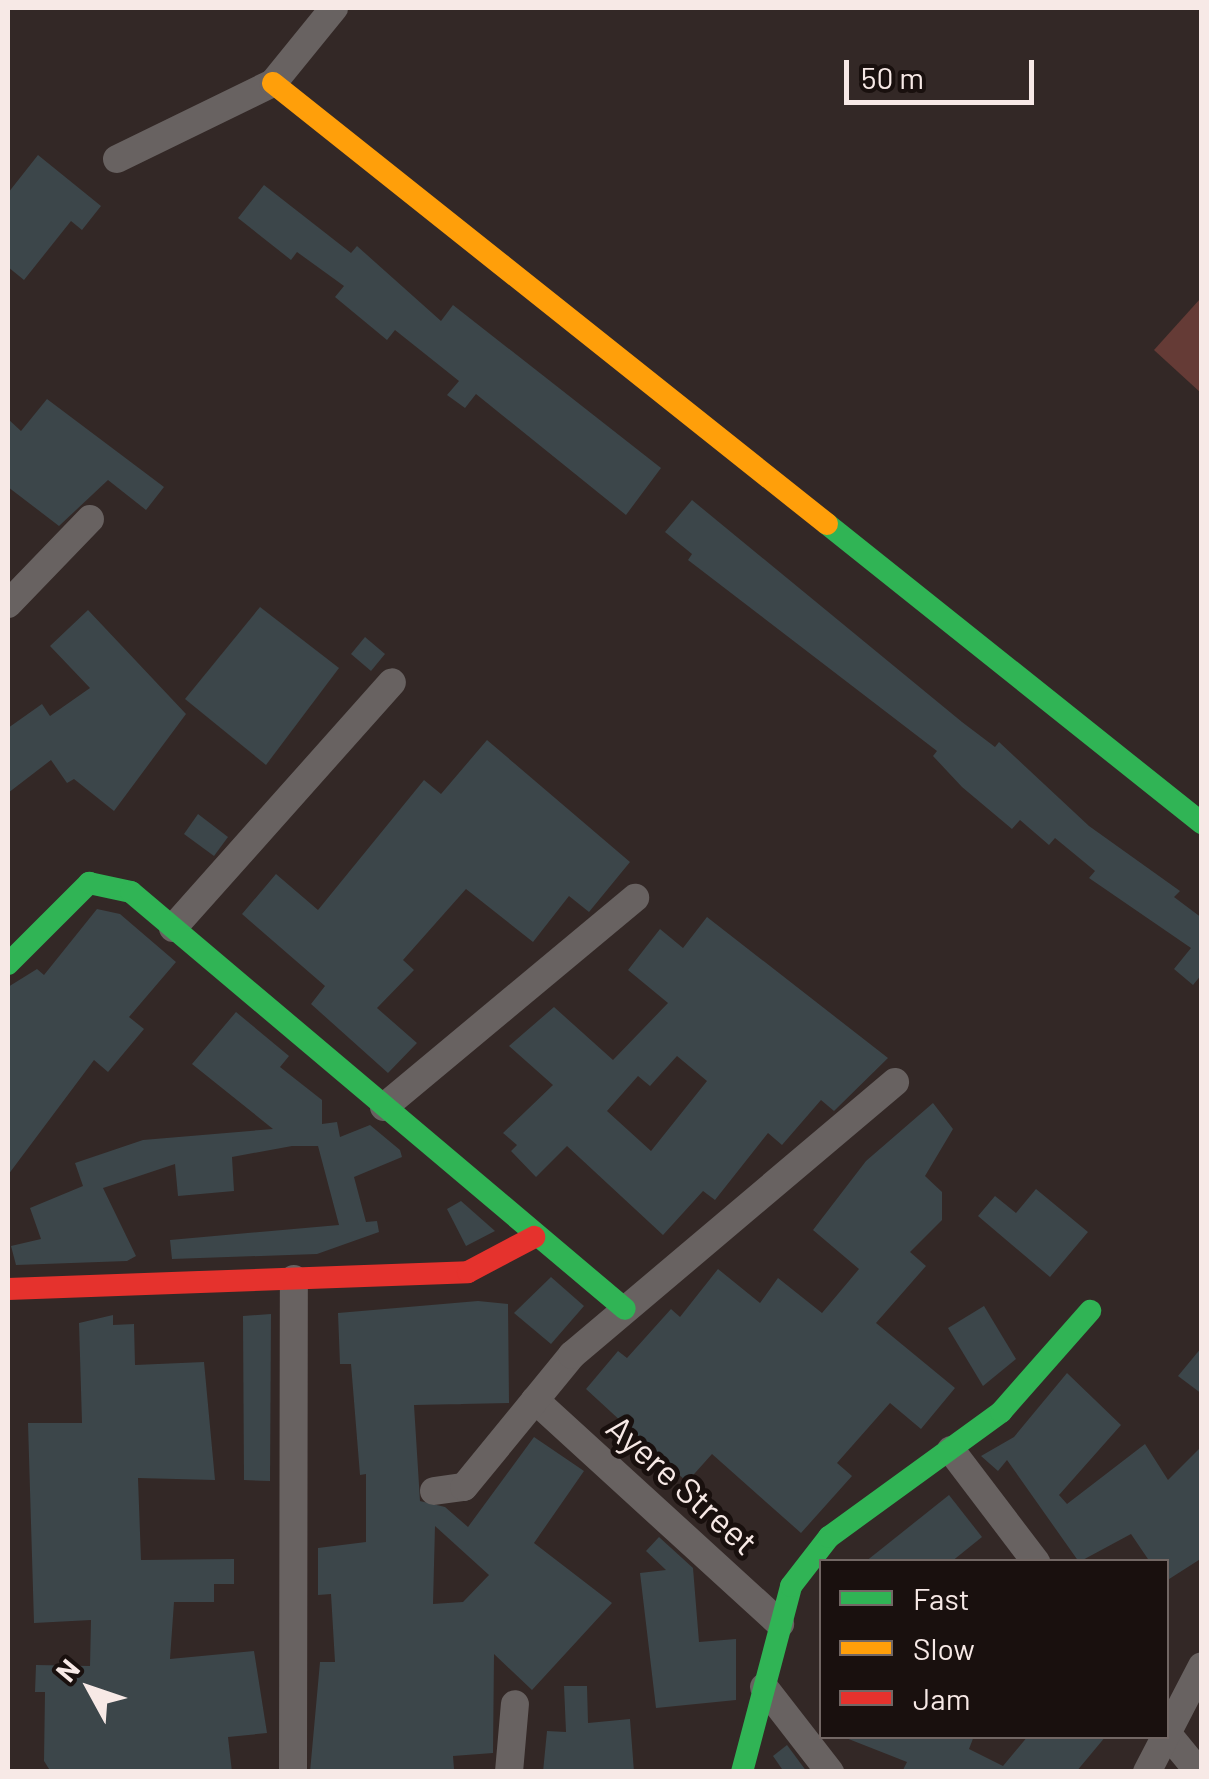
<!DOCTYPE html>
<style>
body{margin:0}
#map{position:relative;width:1209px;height:1779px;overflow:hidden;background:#332826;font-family:Barlow,sans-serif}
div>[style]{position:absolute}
.green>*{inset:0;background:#653b36}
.building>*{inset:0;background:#3c464a}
.street>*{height:28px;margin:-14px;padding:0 14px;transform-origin:14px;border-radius:14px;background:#686261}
.fast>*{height:22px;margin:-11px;padding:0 11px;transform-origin:11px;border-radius:11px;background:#30b455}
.slow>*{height:22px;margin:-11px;padding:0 11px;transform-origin:11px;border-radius:11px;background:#ff9f0a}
.jam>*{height:22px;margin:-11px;padding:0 11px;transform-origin:11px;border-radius:11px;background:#e5322d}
span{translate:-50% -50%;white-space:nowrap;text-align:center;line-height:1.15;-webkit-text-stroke:10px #19100e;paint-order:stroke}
.street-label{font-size:35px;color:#f7e9e6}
.frame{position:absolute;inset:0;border:10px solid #f7e9e6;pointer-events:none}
.legend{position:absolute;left:819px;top:1559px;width:350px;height:180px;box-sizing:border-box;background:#19100e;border:2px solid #726764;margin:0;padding:12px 18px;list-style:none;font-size:30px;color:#f7e9e6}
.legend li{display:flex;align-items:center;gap:20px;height:50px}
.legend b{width:50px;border:2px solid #726764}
.north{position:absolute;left:40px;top:1639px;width:100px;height:100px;-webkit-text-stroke:8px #19100e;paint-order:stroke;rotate:310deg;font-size:28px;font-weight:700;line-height:40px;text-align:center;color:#f7e9e6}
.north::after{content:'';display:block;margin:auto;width:35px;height:45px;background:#f7e9e6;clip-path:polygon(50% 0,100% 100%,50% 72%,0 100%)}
.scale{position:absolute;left:844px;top:60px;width:190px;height:45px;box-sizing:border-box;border:5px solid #f7e9e6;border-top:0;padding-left:12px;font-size:30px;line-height:35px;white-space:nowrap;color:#f7e9e6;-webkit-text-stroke:8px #19100e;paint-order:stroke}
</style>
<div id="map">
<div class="green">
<i style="clip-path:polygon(1200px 299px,1202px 300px,1201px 393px,1154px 350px)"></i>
</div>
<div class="building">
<i style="clip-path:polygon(38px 155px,101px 206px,82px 230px,71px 221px,24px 280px,8px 267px,8px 193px)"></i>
<i style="clip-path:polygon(264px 185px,351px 253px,357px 246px,441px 321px,453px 305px,661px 468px,626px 515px,476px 394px,465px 408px,447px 395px,459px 381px,395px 330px,387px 340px,335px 297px,344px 286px,297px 252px,291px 260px,238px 218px)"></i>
<i style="clip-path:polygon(47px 399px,164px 487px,146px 510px,108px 480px,59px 526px,8px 487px,8px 419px,21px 431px)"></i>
<i style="clip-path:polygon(692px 500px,962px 722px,995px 747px,999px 742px,1089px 826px,1180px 891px,1174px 897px,1202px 918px,1202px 974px,1193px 985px,1174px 969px,1191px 948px,1089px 878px,1095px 871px,1055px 838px,1049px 845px,1020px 820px,1012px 829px,962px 787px,933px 756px,937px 751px,688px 560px,692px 554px,665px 532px)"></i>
<i style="clip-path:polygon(260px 607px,339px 668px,266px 765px,185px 699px)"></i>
<i style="clip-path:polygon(88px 610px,186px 714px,114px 811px,74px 779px,67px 783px,51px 760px,8px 793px,8px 728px,42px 704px,50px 716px,90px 688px,50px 646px)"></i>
<i style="clip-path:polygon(365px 637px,385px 654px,371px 671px,351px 654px)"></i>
<i style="clip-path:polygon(487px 740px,630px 862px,589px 912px,569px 896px,533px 942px,466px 889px,403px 960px,414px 970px,377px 1008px,417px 1043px,388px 1073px,311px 1004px,325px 986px,242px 914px,276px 874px,318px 910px,424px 780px,441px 794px)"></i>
<i style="clip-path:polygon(198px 814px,228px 837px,214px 856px,184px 834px)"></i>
<i style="clip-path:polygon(97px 909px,120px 914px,176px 962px,129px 1017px,144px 1029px,108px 1072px,94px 1060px,8px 1175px,8px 987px,37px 969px,44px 975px)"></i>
<i style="clip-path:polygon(evenodd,707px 917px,888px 1058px,834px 1111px,821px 1100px,782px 1145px,768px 1133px,715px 1200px,703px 1191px,663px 1235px,567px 1146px,536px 1177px,511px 1151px,517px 1145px,503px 1133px,553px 1085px,509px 1046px,554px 1007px,613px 1060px,668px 1003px,628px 970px,660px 929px,683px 948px,707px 917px,677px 1056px,707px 1081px,651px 1151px,607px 1111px,638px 1076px,650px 1086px,677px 1056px)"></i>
<i style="clip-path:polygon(236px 1012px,289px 1056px,280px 1067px,322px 1100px,322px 1124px,337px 1122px,340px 1137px,370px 1125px,400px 1150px,402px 1157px,354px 1177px,366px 1222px,377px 1221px,379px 1232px,317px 1254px,172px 1259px,170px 1240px,339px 1225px,318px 1146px,292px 1146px,232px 1157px,234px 1191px,178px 1196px,175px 1164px,103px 1188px,136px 1256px,127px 1261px,16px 1265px,11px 1246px,41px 1239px,30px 1208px,83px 1186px,75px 1163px,143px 1140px,273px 1129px,192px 1064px)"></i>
<i style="clip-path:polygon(933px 1103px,953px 1129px,925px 1176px,942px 1192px,942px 1220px,910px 1252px,926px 1266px,876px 1323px,955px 1388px,921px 1429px,890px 1403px,837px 1463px,852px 1476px,801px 1533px,712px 1454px,687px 1482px,586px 1389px,618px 1351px,627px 1358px,671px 1309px,680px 1317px,718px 1269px,760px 1303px,778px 1278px,822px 1313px,859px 1269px,813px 1230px,866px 1161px)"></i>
<i style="clip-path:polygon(1036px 1189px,1088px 1232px,1050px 1277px,978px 1216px,995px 1196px,1016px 1213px)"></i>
<i style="clip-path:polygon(461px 1201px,495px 1231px,466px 1246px,447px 1209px)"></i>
<i style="clip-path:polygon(551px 1277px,584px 1306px,551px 1344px,514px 1313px)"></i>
<i style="clip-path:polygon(evenodd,478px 1301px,508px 1304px,509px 1403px,414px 1405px,420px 1501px,445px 1507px,468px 1527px,534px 1437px,584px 1471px,534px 1543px,612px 1603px,532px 1690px,494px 1654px,493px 1753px,453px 1756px,454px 1769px,434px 1772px,310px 1772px,320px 1662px,335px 1662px,331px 1594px,318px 1595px,318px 1548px,366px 1542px,366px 1474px,360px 1475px,351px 1364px,340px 1364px,338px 1313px,478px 1301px,435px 1526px,489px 1575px,463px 1602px,433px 1604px,435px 1526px)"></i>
<i style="clip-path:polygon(984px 1306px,1016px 1359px,983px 1386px,948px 1328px)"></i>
<i style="clip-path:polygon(271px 1314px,270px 1481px,244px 1480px,243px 1316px)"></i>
<i style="clip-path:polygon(113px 1315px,113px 1325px,134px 1324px,135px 1365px,204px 1362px,215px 1480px,138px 1478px,141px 1560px,234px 1559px,234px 1584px,214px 1584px,214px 1602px,174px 1602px,170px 1659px,254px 1651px,267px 1733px,228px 1737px,232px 1772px,51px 1772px,44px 1761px,45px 1692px,35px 1692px,36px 1665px,90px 1666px,91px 1620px,34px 1623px,28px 1423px,82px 1423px,79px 1323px)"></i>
<i style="clip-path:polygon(1202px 1347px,1202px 1394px,1178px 1376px)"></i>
<i style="clip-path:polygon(1067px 1373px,1121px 1425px,1059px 1495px,1067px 1504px,1145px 1444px,1168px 1480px,1202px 1446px,1202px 1558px,1166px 1581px,1166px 1562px,1150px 1562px,1131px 1534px,1079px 1562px,1007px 1460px,998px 1471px,981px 1456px,1014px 1437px)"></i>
<i style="clip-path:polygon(949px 1495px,982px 1537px,951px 1562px,865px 1562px)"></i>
<i style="clip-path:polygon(659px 1537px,693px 1568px,699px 1642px,736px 1639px,736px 1700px,656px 1708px,640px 1573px,666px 1570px,646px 1551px)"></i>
<i style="clip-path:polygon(564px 1686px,587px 1686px,588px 1723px,630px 1719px,634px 1772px,543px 1772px,547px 1731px,566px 1732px)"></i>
<i style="clip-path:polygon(974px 1736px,969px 1749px,1003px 1766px,1028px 1736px,1106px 1736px,1076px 1772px,902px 1772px,907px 1762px,846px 1738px)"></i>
<i style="clip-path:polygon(787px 1745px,807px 1772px,784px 1772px,773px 1756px)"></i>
</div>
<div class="street">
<i style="left:117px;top:159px;width:174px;rotate:-26deg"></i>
<i style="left:273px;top:83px;width:97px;rotate:-50.9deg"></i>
<i style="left:8px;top:604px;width:118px;rotate:-46deg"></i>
<i style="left:173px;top:928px;width:329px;rotate:-48.3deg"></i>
<i style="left:384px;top:1107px;width:327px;rotate:-39.8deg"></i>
<i style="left:535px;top:1400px;width:332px;rotate:42.4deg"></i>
<i style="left:951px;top:1450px;width:141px;rotate:52.8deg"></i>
<i style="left:434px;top:1491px;width:30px;rotate:-8deg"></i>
<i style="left:464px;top:1487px;width:171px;rotate:-50.7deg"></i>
<i style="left:572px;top:1355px;width:423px;rotate:-40.2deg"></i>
<i style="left:764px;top:1687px;width:108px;rotate:52.2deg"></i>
<i style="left:1166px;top:1732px;width:52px;rotate:50.5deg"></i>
<i style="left:293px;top:1772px;width:493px;rotate:-89.9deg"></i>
<i style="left:509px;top:1772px;width:68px;rotate:-85deg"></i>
<i style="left:1147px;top:1772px;width:119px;rotate:-62.6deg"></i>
</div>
<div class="fast">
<i style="left:827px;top:524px;width:480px;rotate:38.6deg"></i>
<i style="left:8px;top:964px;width:115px;rotate:-45deg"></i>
<i style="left:89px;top:883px;width:43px;rotate:12.1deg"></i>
<i style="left:131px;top:892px;width:646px;rotate:40.17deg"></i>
<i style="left:742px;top:1772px;width:192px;rotate:-75.2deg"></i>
<i style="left:791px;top:1586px;width:62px;rotate:-52.2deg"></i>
<i style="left:829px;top:1537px;width:213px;rotate:-36deg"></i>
<i style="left:1001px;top:1412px;width:135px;rotate:-48.6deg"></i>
</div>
<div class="slow">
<i style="left:273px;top:83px;width:708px;rotate:38.52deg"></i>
</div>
<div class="jam">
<i style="left:8px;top:1289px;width:460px;rotate:-2.1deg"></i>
<i style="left:468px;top:1272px;width:75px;rotate:-27.9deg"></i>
</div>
<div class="street-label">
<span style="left:683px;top:1484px;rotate:42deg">Ayere Street</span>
</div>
<div class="frame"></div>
<ul class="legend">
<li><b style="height:12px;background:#30b455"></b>Fast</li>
<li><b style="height:12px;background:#ff9f0a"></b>Slow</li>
<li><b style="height:12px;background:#e5322d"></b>Jam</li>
</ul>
<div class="north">N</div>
<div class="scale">50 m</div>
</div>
